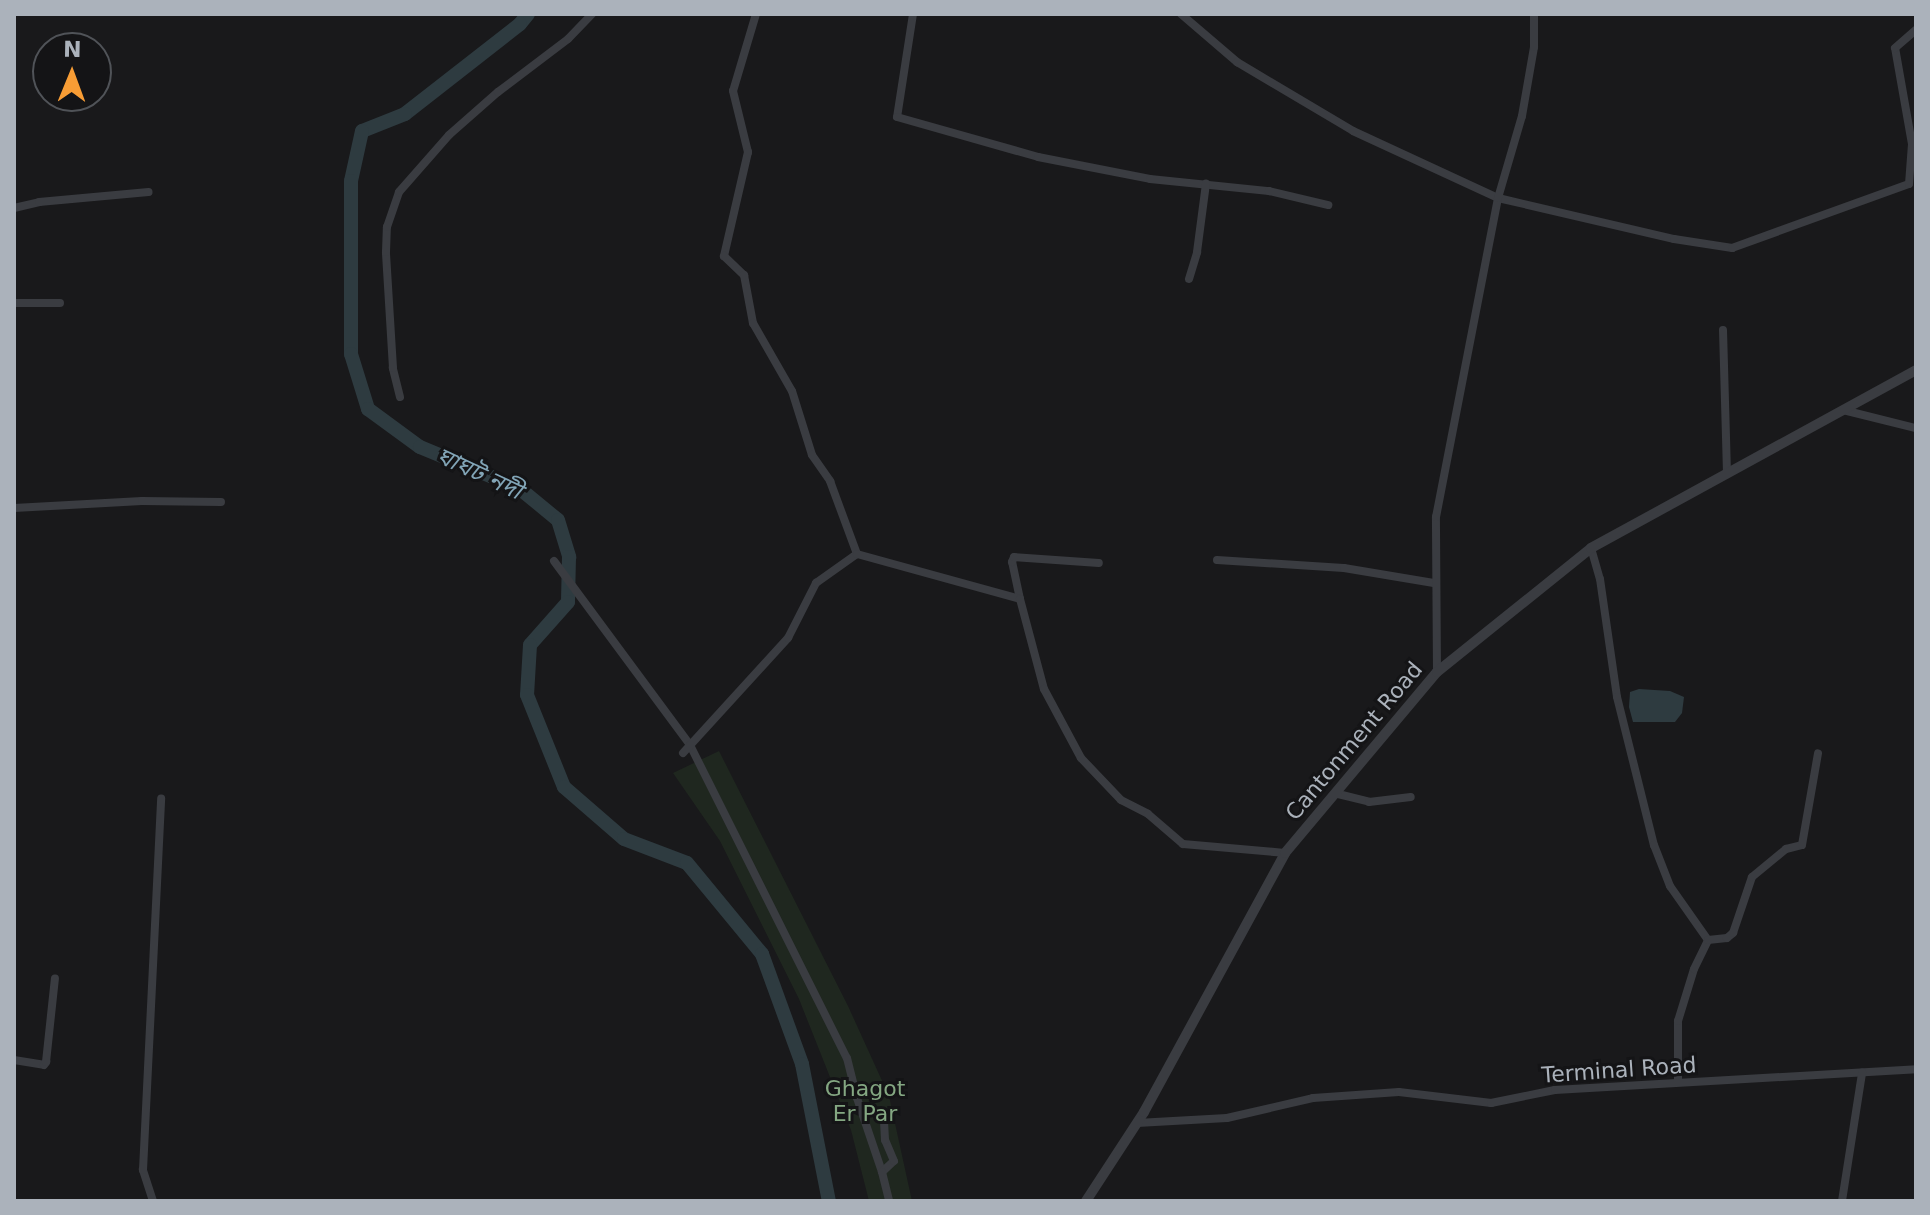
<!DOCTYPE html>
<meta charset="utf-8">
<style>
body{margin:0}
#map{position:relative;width:1930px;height:1215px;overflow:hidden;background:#19191b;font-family:"DejaVu Sans","Noto Sans Bengali",sans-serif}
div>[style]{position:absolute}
.green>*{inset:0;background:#1f271f}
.water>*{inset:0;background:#2e3b40}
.river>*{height:14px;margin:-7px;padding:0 7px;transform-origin:7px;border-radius:7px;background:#2e3b40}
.minor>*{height:8px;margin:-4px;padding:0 4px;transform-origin:4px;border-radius:4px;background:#3a3c41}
.tertiary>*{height:10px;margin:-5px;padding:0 5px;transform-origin:5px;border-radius:5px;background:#3a3c41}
span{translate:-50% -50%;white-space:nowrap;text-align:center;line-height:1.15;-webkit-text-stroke:6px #141416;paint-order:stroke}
.street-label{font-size:22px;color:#abb2bb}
.park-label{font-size:22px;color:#84a782}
.water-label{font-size:24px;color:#82a5b7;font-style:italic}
.frame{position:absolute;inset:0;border:16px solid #abb2bb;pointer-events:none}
.north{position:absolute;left:32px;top:32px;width:80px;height:80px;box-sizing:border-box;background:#141416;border:2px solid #505358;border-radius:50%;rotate:1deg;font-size:22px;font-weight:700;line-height:32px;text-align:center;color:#abb2bb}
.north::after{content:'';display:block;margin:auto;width:28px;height:36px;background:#f89d35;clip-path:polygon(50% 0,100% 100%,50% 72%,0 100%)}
</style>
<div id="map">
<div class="green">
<i style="clip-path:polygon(719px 751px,848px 1006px,889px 1096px,912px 1201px,869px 1201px,851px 1130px,799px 999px,720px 841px,673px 773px)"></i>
</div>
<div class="water">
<i style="clip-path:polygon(1639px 689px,1670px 691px,1684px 697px,1682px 713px,1675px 722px,1633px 722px,1629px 707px,1630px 692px)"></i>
</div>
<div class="river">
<i style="left:528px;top:14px;width:13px;rotate:129deg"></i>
<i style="left:520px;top:24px;width:146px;rotate:142deg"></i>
<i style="left:405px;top:114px;width:46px;rotate:158.4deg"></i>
<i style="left:362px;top:131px;width:51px;rotate:102.4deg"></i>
<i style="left:351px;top:181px;width:173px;rotate:90deg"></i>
<i style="left:351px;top:354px;width:58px;rotate:72.8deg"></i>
<i style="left:368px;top:409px;width:64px;rotate:36.2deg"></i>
<i style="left:420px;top:447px;width:107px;rotate:22.5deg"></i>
<i style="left:519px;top:488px;width:50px;rotate:39.4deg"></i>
<i style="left:558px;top:520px;width:39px;rotate:73deg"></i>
<i style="left:569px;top:557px;width:45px;rotate:91.3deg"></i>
<i style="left:568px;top:602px;width:57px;rotate:131.5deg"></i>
<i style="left:530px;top:645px;width:50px;rotate:93.4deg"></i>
<i style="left:527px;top:695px;width:99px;rotate:68.1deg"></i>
<i style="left:564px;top:787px;width:79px;rotate:40.9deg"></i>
<i style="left:624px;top:839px;width:67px;rotate:20.9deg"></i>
<i style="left:687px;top:863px;width:118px;rotate:50.5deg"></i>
<i style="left:762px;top:954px;width:117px;rotate:70deg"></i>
<i style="left:802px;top:1064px;width:140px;rotate:78.9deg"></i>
</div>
<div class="minor">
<i style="left:756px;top:14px;width:80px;rotate:106.6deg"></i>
<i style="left:733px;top:91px;width:63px;rotate:76.2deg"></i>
<i style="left:748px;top:152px;width:107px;rotate:103deg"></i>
<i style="left:724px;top:256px;width:28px;rotate:44deg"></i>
<i style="left:744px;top:275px;width:49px;rotate:79.4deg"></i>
<i style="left:753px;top:323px;width:78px;rotate:60.2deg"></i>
<i style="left:792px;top:391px;width:67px;rotate:72.6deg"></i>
<i style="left:812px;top:455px;width:32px;rotate:55deg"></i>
<i style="left:830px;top:481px;width:78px;rotate:69.7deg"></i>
<i style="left:913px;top:14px;width:104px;rotate:98.8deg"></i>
<i style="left:897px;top:117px;width:147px;rotate:15.8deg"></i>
<i style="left:1038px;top:157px;width:114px;rotate:11.1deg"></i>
<i style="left:1150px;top:179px;width:120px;rotate:5.8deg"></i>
<i style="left:1269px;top:191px;width:61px;rotate:13.3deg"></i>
<i style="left:1181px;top:14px;width:74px;rotate:40.6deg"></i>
<i style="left:1237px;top:62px;width:135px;rotate:30.7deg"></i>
<i style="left:1353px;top:131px;width:160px;rotate:24.8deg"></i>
<i style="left:1498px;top:198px;width:181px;rotate:13.1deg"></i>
<i style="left:1674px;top:239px;width:59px;rotate:8.8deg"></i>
<i style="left:1732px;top:248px;width:188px;rotate:-19.9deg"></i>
<i style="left:1909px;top:184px;width:40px;rotate:-85.7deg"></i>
<i style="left:1912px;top:144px;width:97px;rotate:-100deg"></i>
<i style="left:1895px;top:48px;width:28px;rotate:-41deg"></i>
<i style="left:14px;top:208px;width:26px;rotate:-13deg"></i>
<i style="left:39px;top:202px;width:110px;rotate:-5.2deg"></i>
<i style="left:1189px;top:279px;width:28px;rotate:-73deg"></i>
<i style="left:1197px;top:252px;width:69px;rotate:-82.5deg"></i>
<i style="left:14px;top:303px;width:46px"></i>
<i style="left:1723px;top:330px;width:144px;rotate:88.4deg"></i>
<i style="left:400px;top:397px;width:30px;rotate:-104deg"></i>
<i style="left:393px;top:368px;width:116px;rotate:-93.5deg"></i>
<i style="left:386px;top:252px;width:25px;rotate:-88deg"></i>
<i style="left:387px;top:227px;width:37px;rotate:-71deg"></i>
<i style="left:399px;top:192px;width:76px;rotate:-48.7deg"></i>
<i style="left:449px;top:135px;width:65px;rotate:-41.3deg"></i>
<i style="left:498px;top:92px;width:88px;rotate:-37.1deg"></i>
<i style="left:568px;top:39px;width:35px;rotate:-46deg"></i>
<i style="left:1843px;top:410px;width:75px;rotate:13.9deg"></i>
<i style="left:14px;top:508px;width:128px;rotate:-3.1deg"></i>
<i style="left:142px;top:501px;width:79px;rotate:0.7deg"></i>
<i style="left:1591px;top:548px;width:32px;rotate:74deg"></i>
<i style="left:1600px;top:579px;width:119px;rotate:81.8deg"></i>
<i style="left:1617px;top:697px;width:153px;rotate:76deg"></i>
<i style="left:1654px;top:845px;width:44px;rotate:68.7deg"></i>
<i style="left:1670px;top:886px;width:66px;rotate:54.9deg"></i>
<i style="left:1217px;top:560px;width:127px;rotate:3.6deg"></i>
<i style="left:1344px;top:568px;width:91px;rotate:9.5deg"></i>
<i style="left:554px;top:561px;width:229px;rotate:53.5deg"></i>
<i style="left:690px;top:745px;width:350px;rotate:63.4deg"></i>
<i style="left:847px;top:1058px;width:41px;rotate:76deg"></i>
<i style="left:857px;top:1098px;width:78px;rotate:71.3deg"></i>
<i style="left:882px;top:1172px;width:16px;rotate:-43deg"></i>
<i style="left:894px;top:1161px;width:23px;rotate:-113deg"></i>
<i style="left:885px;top:1140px;width:18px;rotate:-93deg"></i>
<i style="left:1020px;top:599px;width:38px;rotate:-102deg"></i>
<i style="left:1012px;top:562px;width:5px;rotate:-68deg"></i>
<i style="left:1014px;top:557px;width:85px;rotate:4deg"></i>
<i style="left:1437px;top:672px;width:155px;rotate:-90.4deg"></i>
<i style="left:1436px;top:517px;width:325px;rotate:-79deg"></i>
<i style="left:1498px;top:198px;width:85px;rotate:-73.7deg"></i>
<i style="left:1522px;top:116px;width:70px;rotate:-80.1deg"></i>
<i style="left:1534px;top:47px;width:33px;rotate:-90deg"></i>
<i style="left:683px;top:753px;width:156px;rotate:-47.6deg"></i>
<i style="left:788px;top:638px;width:62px;rotate:-63deg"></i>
<i style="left:816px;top:583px;width:50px;rotate:-35.3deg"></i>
<i style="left:857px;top:554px;width:169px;rotate:15.4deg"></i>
<i style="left:1020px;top:599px;width:93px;rotate:75.1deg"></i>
<i style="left:1044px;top:689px;width:78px;rotate:61.8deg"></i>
<i style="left:1081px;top:758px;width:58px;rotate:46.4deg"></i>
<i style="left:1121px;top:800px;width:30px;rotate:27deg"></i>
<i style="left:1148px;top:814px;width:46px;rotate:40.6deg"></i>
<i style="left:1183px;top:844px;width:102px;rotate:5deg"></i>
<i style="left:1338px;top:794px;width:32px;rotate:14deg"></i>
<i style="left:1369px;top:802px;width:42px;rotate:-6.8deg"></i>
<i style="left:14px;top:1060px;width:30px;rotate:9deg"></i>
<i style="left:44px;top:1065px;width:4px;rotate:-56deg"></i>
<i style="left:46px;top:1062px;width:84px;rotate:-83.9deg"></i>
<i style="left:1678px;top:1082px;width:61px;rotate:-90deg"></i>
<i style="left:1678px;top:1021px;width:54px;rotate:-72.9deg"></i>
<i style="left:1694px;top:969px;width:32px;rotate:-64deg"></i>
<i style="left:1708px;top:940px;width:19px;rotate:-6deg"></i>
<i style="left:1727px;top:938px;width:8px;rotate:-40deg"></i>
<i style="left:1733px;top:933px;width:59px;rotate:-71.3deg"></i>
<i style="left:1752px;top:877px;width:44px;rotate:-39.5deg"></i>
<i style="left:1786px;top:849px;width:16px;rotate:-14deg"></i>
<i style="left:1802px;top:845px;width:93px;rotate:-80.1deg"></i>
<i style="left:1137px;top:1123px;width:90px;rotate:-3.2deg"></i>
<i style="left:1227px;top:1118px;width:88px;rotate:-13.1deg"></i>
<i style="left:1313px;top:1098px;width:86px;rotate:-4deg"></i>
<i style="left:1399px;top:1092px;width:93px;rotate:6.8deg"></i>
<i style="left:1491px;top:1103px;width:65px;rotate:-11.5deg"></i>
<i style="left:1555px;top:1090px;width:362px;rotate:-3.3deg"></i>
<i style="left:882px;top:1172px;width:30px;rotate:76deg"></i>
<i style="left:153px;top:1201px;width:33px;rotate:-108deg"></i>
<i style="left:143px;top:1170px;width:372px;rotate:-87.2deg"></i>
<i style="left:1842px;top:1201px;width:130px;rotate:-81.1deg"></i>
</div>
<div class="tertiary">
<i style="left:1086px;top:1201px;width:106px;rotate:-56.9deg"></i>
<i style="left:1144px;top:1112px;width:295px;rotate:-61.4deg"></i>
<i style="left:1285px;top:853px;width:236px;rotate:-50deg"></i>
<i style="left:1437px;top:672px;width:198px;rotate:-38.8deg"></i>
<i style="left:1591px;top:548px;width:371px;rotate:-28.7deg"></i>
</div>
<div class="street-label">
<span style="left:1354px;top:741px;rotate:-50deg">Cantonment Road</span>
<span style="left:1619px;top:1070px;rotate:-4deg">Terminal Road</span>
</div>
<div class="park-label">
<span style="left:865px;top:1101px">Ghagot<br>Er Par</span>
</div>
<div class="water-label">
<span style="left:479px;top:474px;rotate:25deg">ঘাঘট নদী</span>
</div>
<div class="frame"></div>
<div class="north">N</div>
</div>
